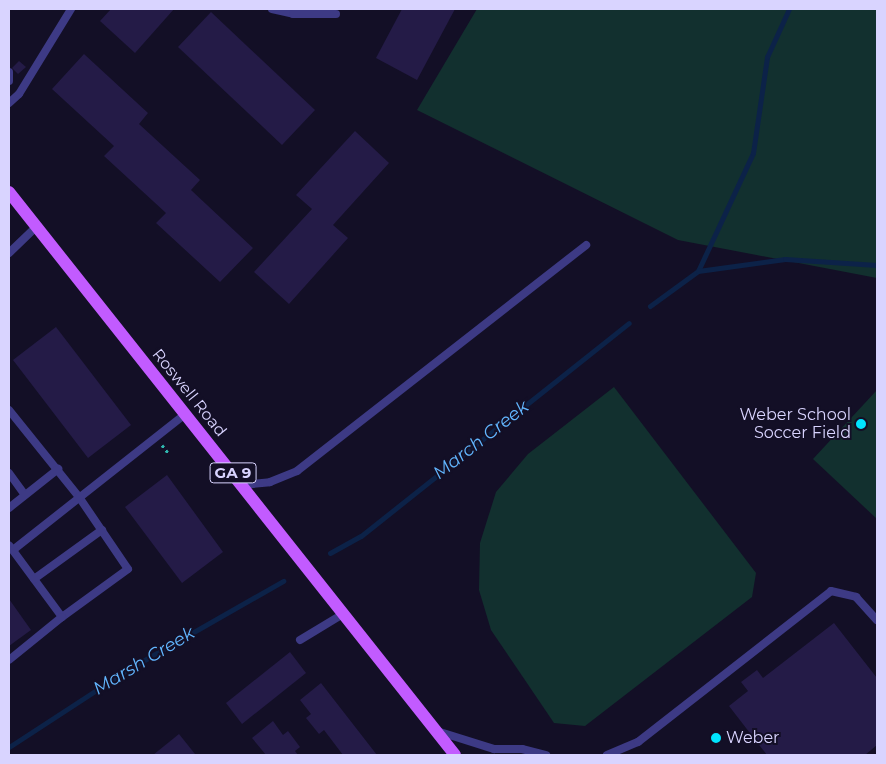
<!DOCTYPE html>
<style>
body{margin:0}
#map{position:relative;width:886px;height:764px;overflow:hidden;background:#130f26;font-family:Montserrat,sans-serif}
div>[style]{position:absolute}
.green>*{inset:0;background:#12302f}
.stream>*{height:5px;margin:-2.5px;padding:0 2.5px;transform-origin:2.5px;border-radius:2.5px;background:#0c2248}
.building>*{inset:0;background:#241b47}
.path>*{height:3px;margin-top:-1.5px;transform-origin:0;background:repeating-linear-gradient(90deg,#2fb8b0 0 2.5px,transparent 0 6.5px)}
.lane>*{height:8px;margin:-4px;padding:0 4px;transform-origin:4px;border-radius:4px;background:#3d3a85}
.primary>*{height:12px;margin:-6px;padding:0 6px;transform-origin:6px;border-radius:6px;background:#c25bff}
.dots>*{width:14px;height:14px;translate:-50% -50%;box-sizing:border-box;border:2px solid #130f26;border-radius:50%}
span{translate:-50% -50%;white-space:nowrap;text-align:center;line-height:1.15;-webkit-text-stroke:4px #130f26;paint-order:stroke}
.shield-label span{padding:1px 4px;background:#130f26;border:1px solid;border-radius:4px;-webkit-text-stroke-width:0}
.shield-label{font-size:15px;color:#d9d4ff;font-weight:700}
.street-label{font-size:16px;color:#d9d4ff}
.poi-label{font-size:16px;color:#d9d4ff}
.right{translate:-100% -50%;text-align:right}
.left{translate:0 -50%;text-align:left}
.water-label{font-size:18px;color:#62b6ff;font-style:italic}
.frame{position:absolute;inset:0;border:10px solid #d9d4ff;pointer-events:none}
</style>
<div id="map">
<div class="green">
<i style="clip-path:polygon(477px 9px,877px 9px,877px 278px,678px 240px,417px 110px)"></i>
<i style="clip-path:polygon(614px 387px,756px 573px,752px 597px,585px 726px,554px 723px,491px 630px,479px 590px,480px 543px,496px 492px,528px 454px)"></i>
<i style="clip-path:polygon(877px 390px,877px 519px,813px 459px)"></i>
</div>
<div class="stream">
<i style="left:698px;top:271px;width:130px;rotate:-65deg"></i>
<i style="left:753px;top:153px;width:97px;rotate:-81.7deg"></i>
<i style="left:767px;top:57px;width:53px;rotate:-65.4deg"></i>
<i style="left:650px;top:306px;width:59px;rotate:-36.1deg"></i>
<i style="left:698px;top:271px;width:88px;rotate:-7.9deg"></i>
<i style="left:785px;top:259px;width:92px;rotate:3.7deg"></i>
<i style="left:330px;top:553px;width:35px;rotate:-29deg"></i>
<i style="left:361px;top:536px;width:342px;rotate:-38.5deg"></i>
<i style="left:9px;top:747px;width:141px;rotate:-33.1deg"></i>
<i style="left:127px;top:670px;width:180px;rotate:-29.7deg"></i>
</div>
<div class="building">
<i style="clip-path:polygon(111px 9px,174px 9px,135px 53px,100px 21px)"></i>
<i style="clip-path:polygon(402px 9px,455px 9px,417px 80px,376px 58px)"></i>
<i style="clip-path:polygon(211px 12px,315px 110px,282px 145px,178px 47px)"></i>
<i style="clip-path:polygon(84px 54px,148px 113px,139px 124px,200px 180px,191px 190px,253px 248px,220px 282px,156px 223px,166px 213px,104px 156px,114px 146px,52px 89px)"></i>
<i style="clip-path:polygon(19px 61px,26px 67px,18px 74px,12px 68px)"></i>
<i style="clip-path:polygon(355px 131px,389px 163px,333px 225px,348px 238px,289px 304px,254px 272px,312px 209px,296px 195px)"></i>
<i style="clip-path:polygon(56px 327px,131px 425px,88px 458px,13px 360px)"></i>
<i style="clip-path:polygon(167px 475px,223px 552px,182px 583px,125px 507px)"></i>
<i style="clip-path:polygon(9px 599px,31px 630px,9px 646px)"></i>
<i style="clip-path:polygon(834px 623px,877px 678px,877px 745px,865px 755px,767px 755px,729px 706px,748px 691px,741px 682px,757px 670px,763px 678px)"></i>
<i style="clip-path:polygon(290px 652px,306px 673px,242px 724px,226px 703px)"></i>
<i style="clip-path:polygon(321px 683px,377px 755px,343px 755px,324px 730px,319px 734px,306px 718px,311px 714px,300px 700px)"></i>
<i style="clip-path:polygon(273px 721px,283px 735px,288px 731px,300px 747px,295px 751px,298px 755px,266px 755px,252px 738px)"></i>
<i style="clip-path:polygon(179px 734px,195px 754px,153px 755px)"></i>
</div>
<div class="path">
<i style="left:162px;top:445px;width:11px;rotate:52deg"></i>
</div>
<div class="lane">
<i style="left:272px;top:9px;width:22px;rotate:13deg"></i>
<i style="left:293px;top:14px;width:43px"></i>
<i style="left:9px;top:72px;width:9px;rotate:90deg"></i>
<i style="left:9px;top:103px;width:13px;rotate:-42deg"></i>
<i style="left:19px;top:94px;width:100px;rotate:-58.5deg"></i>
<i style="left:9px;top:253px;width:37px;rotate:-44deg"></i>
<i style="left:9px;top:410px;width:112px;rotate:51.2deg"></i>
<i style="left:79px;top:497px;width:87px;rotate:55.8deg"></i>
<i style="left:128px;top:569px;width:82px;rotate:144deg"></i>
<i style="left:62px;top:617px;width:89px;rotate:-126.4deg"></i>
<i style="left:9px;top:473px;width:27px;rotate:54deg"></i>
<i style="left:243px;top:485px;width:27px;rotate:-6deg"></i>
<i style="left:270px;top:482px;width:29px;rotate:-22deg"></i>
<i style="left:297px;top:471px;width:367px;rotate:-38deg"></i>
<i style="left:9px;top:508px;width:63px;rotate:-38.5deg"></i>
<i style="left:13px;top:550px;width:219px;rotate:-38.3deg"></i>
<i style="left:34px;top:579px;width:84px;rotate:-35.8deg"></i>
<i style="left:300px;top:640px;width:50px;rotate:-31.2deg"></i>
<i style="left:9px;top:660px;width:68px;rotate:-39.1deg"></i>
<i style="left:440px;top:732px;width:57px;rotate:17.5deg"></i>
<i style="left:494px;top:749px;width:28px"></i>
<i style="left:522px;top:749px;width:25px;rotate:14deg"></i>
<i style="left:607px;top:755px;width:34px;rotate:-23deg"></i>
<i style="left:638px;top:742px;width:245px;rotate:-38deg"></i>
<i style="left:831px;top:591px;width:26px;rotate:13deg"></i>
<i style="left:856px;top:597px;width:31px;rotate:48deg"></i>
</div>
<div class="primary">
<i style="left:9px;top:192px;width:718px;rotate:51.61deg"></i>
</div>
<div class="dots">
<i style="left:861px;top:424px;background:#00e5ff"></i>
<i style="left:716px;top:738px;background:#00e5ff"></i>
</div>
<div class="shield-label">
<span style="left:233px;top:473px">GA 9</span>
</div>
<div class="street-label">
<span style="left:189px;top:393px;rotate:51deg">Roswell Road</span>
</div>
<div class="poi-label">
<span class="right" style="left:851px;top:424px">Weber School<br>Soccer Field</span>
<span class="left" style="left:726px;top:738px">Weber</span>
</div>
<div class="water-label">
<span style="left:481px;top:440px;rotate:-38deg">March Creek</span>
<span style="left:144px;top:661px;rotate:-31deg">Marsh Creek</span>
</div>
<div class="frame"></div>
</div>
